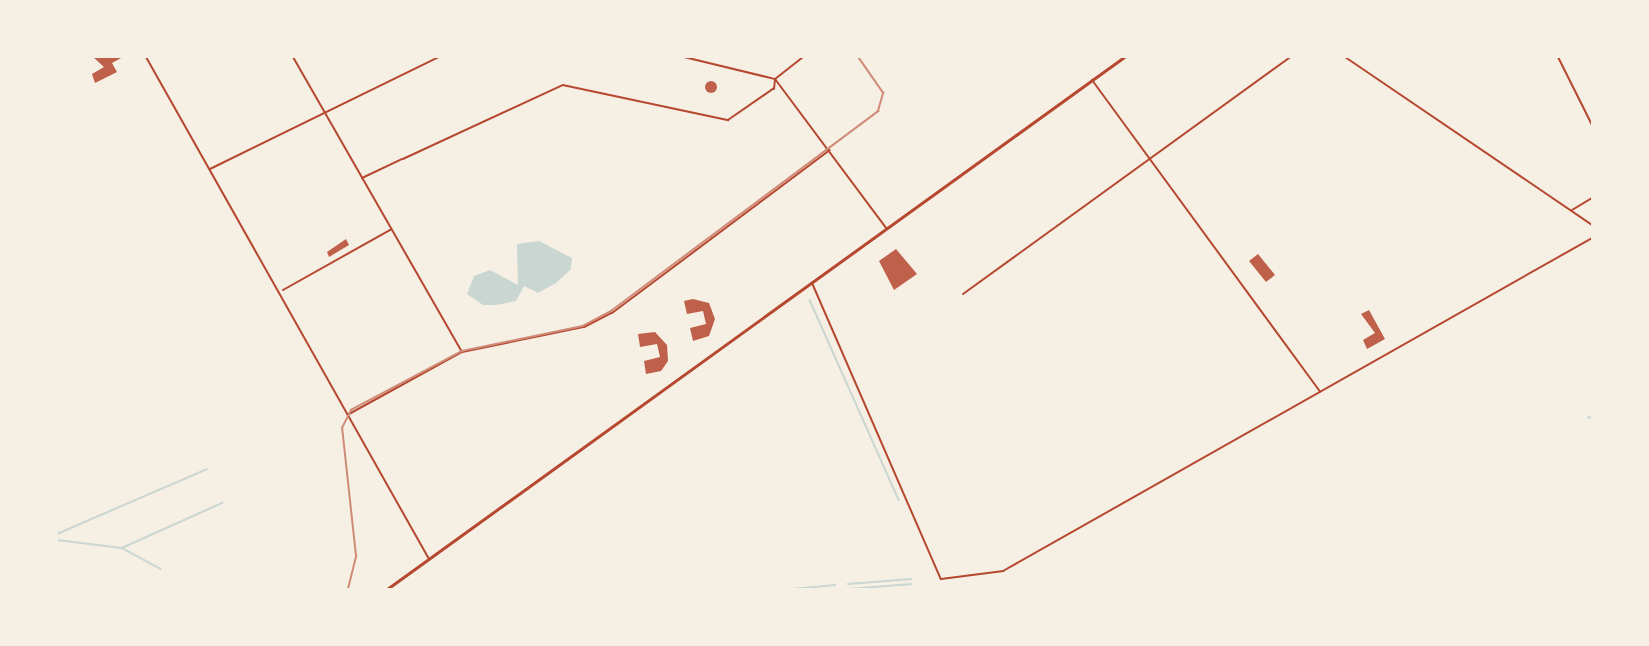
<!DOCTYPE html>
<style>
body{margin:0}
#map{position:relative;width:1649px;height:646px;overflow:hidden;background:#f6efe4;font-family:Barlow,sans-serif}
div>[style]{position:absolute}
.water>*{inset:0;background:#c9d6d2}
.stream>*{height:1.5px;margin:-0.75px;padding:0 0.75px;transform-origin:0.75px;border-radius:0.75px;background:#c9d6d2}
.building>*{inset:0;background:#bf614a}
.round{border-radius:50%}
.pedestrian>*{height:1.5px;margin:-0.75px;padding:0 0.75px;transform-origin:0.75px;border-radius:0.75px;background:#b5482f}
.minor>*{height:2px;margin:-1px;padding:0 1px;transform-origin:1px;border-radius:1px;background:#b5482f}
.tertiary>*{height:2px;margin:-1px;padding:0 1px;transform-origin:1px;border-radius:1px;background:#b5482f}
.secondary>*{height:3px;margin:-1.5px;padding:0 1.5px;transform-origin:1.5px;border-radius:1.5px;background:#b5482f}
.tram>*{height:1.5px;margin:-0.75px;padding:0 0.75px;transform-origin:0.75px;border-radius:0.75px;background:#cf8b77}
span{translate:-50% -50%;white-space:nowrap;text-align:center;line-height:1.15;-webkit-text-stroke:6px #f6efe4;paint-order:stroke}
.frame{position:absolute;inset:0;border:58px solid #f6efe4;pointer-events:none}
</style>
<div id="map">
<div class="water">
<i style="clip-path:polygon(539px 241px,572px 258px,571px 269px,556px 283px,538px 293px,524px 286px,516px 301px,496px 305px,483px 305px,467px 294px,474px 276px,490px 270px,518px 285px,517px 244px)"></i>
</div>
<div class="stream">
<i style="left:810px;top:300px;width:219px;rotate:66deg"></i>
<i style="left:1588px;top:417px;width:4px;rotate:14deg"></i>
<i style="left:57px;top:534px;width:163px;rotate:-23.4deg"></i>
<i style="left:57px;top:540px;width:65px;rotate:7deg"></i>
<i style="left:122px;top:548px;width:44px;rotate:28.3deg"></i>
<i style="left:122px;top:548px;width:110px;rotate:-24.2deg"></i>
<i style="left:848px;top:584px;width:63px;rotate:-4.5deg"></i>
<i style="left:793px;top:589px;width:42px;rotate:-5.4deg"></i>
<i style="left:849px;top:589px;width:63px;rotate:-4.5deg"></i>
</div>
<div class="building">
<i style="clip-path:polygon(93px 57px,123px 57px,112px 63px,117px 72px,95px 83px,92px 74px,104px 67px)"></i>
<i class="round" style="left:705px;top:81px;width:12px;height:12px"></i>
<i style="clip-path:polygon(346px 239px,349px 245px,329px 257px,327px 252px)"></i>
<i style="clip-path:polygon(896px 249px,917px 274px,894px 290px,879px 261px)"></i>
<i style="clip-path:polygon(1258px 254px,1275px 275px,1266px 282px,1249px 261px)"></i>
<i style="clip-path:polygon(693px 299px,709px 303px,715px 319px,709px 336px,693px 341px,690px 328px,706px 324px,703px 311px,687px 314px,684px 301px)"></i>
<i style="clip-path:polygon(1369px 310px,1385px 339px,1367px 349px,1363px 340px,1375px 333px,1361px 314px)"></i>
<i style="clip-path:polygon(655px 332px,667px 345px,668px 361px,661px 371px,646px 374px,644px 361px,660px 357px,657px 344px,640px 347px,638px 334px)"></i>
</div>
<div class="pedestrian">
<i style="left:403px;top:159px;width:176px;rotate:-24.8deg"></i>
<i style="left:563px;top:85px;width:169px;rotate:12deg"></i>
<i style="left:728px;top:120px;width:55px;rotate:-34.6deg"></i>
</div>
<div class="minor">
<i style="left:293px;top:57px;width:340px;rotate:60.2deg"></i>
<i style="left:1345px;top:57px;width:299px;rotate:34.2deg"></i>
<i style="left:1558px;top:57px;width:76px;rotate:63.4deg"></i>
<i style="left:775px;top:79px;width:187px;rotate:53.3deg"></i>
<i style="left:1092px;top:80px;width:386px;rotate:53.8deg"></i>
<i style="left:774px;top:89px;width:10px;rotate:-84deg"></i>
<i style="left:362px;top:178px;width:44px;rotate:-25.4deg"></i>
<i style="left:1572px;top:210px;width:23px;rotate:-31deg"></i>
<i style="left:812px;top:283px;width:323px;rotate:66.5deg"></i>
<i style="left:941px;top:579px;width:63px;rotate:-7.4deg"></i>
<i style="left:1003px;top:571px;width:677px;rotate:-29.48deg"></i>
<i style="left:283px;top:290px;width:123px;rotate:-29.3deg"></i>
<i style="left:963px;top:294px;width:405px;rotate:-35.9deg"></i>
<i style="left:349px;top:414px;width:129px;rotate:-28.8deg"></i>
<i style="left:462px;top:352px;width:125px;rotate:-11.6deg"></i>
<i style="left:584px;top:327px;width:31px;rotate:-27deg"></i>
<i style="left:612px;top:313px;width:272px;rotate:-36.8deg"></i>
</div>
<div class="tertiary">
<i style="left:146px;top:57px;width:576px;rotate:60.59deg"></i>
<i style="left:684px;top:57px;width:94px;rotate:13.6deg"></i>
<i style="left:775px;top:79px;width:36px;rotate:-38deg"></i>
<i style="left:210px;top:169px;width:255px;rotate:-26.1deg"></i>
</div>
<div class="secondary">
<i style="left:387px;top:589px;width:909px;rotate:-35.82deg"></i>
</div>
<div class="tram">
<i style="left:348px;top:589px;width:34px;rotate:-76deg"></i>
<i style="left:356px;top:556px;width:129px;rotate:-96.2deg"></i>
<i style="left:342px;top:428px;width:20px;rotate:-63deg"></i>
<i style="left:351px;top:410px;width:126px;rotate:-28deg"></i>
<i style="left:462px;top:351px;width:124px;rotate:-11.7deg"></i>
<i style="left:583px;top:326px;width:32px;rotate:-28deg"></i>
<i style="left:611px;top:311px;width:334px;rotate:-36.8deg"></i>
<i style="left:878px;top:111px;width:19px;rotate:-74deg"></i>
<i style="left:883px;top:93px;width:44px;rotate:-124.8deg"></i>
</div>
<div class="frame"></div>
</div>
